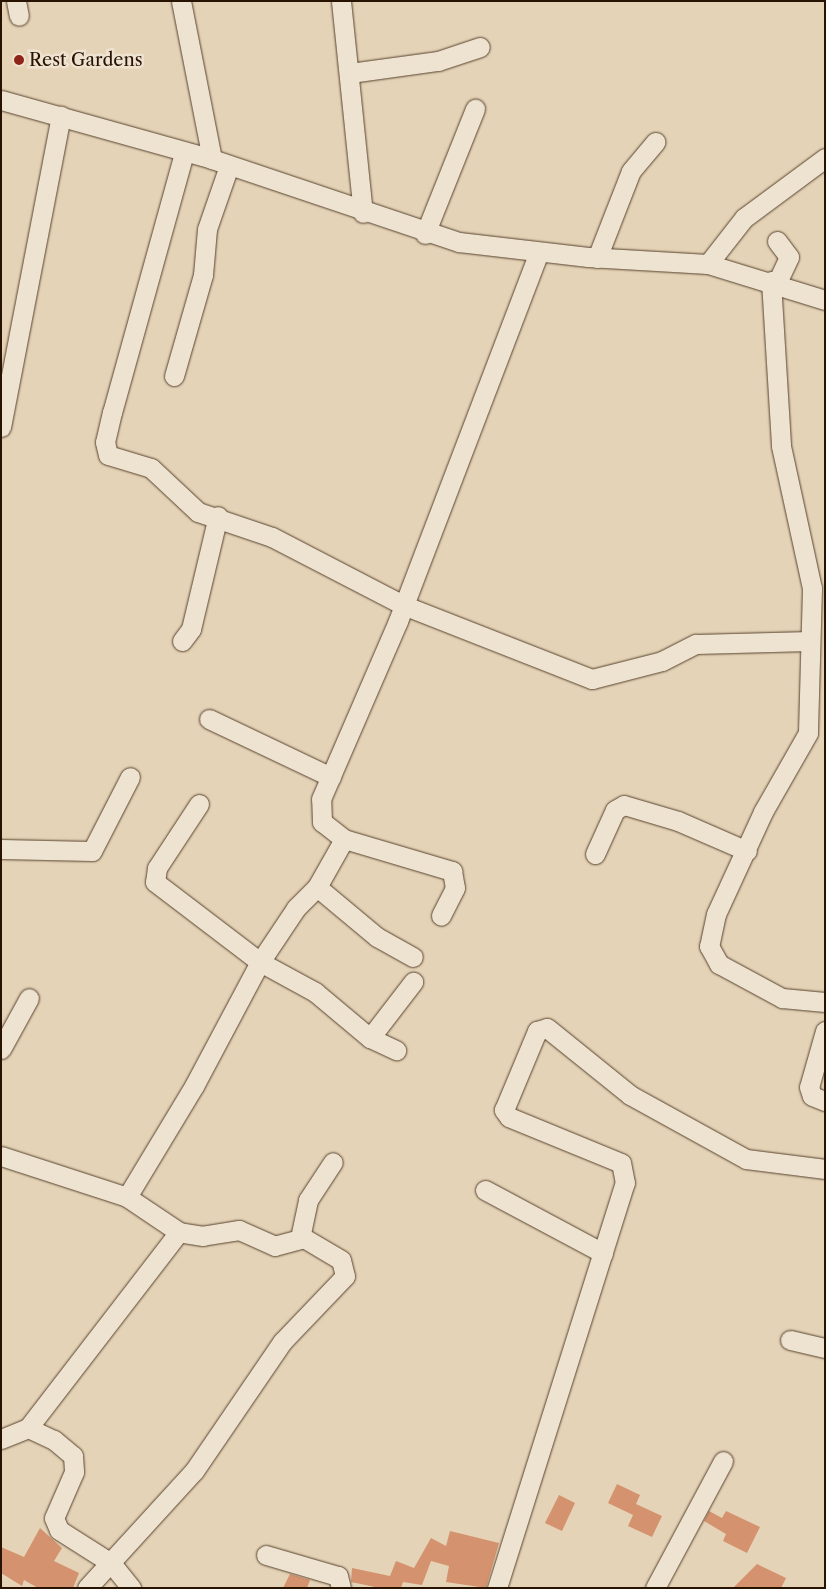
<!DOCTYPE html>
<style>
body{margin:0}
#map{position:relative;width:826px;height:1589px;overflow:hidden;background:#e5d3b7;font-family:"Libre Caslon Text",serif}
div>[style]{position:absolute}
.building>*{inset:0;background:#d4926e}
.roads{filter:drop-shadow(0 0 1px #57432e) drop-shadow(0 0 1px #57432e)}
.minor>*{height:19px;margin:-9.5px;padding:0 9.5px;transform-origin:9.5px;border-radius:9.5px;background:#eee2d0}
.dots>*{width:14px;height:14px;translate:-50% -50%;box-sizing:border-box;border:2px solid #eee2d0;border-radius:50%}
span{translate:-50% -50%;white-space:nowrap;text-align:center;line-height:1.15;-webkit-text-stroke:5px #eee2d0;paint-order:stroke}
.poi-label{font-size:18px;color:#281300}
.left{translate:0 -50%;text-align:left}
.frame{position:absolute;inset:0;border:2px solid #281300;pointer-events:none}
</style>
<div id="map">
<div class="building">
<i style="clip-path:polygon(617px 1484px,640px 1495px,636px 1504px,662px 1516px,652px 1537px,628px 1526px,633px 1515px,608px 1503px)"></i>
<i style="clip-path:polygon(559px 1495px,575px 1503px,562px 1531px,545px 1523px)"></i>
<i style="clip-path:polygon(709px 1511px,722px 1518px,726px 1511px,760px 1527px,747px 1553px,723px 1541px,726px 1534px,704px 1521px)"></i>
<i style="clip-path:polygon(40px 1528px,62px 1548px,54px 1561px,79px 1573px,73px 1588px,38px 1588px,24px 1580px,22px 1586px,1px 1573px,1px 1547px,24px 1557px)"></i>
<i style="clip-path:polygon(450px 1531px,499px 1543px,486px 1588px,446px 1582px,449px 1566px,431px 1561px,422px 1585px,403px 1582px,401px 1588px,380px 1588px,351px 1582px,352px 1568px,390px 1576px,396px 1561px,414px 1568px,431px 1538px,446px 1546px)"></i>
<i style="clip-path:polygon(757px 1564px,786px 1578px,781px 1588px,733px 1588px)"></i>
<i style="clip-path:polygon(290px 1574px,310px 1580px,307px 1588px,283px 1588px)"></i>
</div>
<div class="roads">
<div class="minor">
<i style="left:16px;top:1px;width:15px;rotate:79deg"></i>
<i style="left:181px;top:1px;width:161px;rotate:78.9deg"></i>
<i style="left:341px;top:1px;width:213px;rotate:84.1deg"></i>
<i style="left:350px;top:73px;width:89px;rotate:-7.8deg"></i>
<i style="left:438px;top:61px;width:44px;rotate:-18.4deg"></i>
<i style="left:1px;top:100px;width:219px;rotate:15.6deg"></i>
<i style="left:212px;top:159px;width:261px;rotate:18.6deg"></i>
<i style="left:459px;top:242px;width:130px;rotate:6.6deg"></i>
<i style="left:588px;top:257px;width:120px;rotate:3.3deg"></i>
<i style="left:708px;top:264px;width:122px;rotate:17.1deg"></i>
<i style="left:184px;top:153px;width:269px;rotate:105.5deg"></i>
<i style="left:112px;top:412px;width:31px;rotate:103deg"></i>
<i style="left:105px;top:442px;width:13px;rotate:77deg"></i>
<i style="left:108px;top:455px;width:45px;rotate:16.8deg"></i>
<i style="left:151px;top:468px;width:64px;rotate:43.1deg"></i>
<i style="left:198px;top:512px;width:78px;rotate:18.7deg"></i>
<i style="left:272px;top:537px;width:148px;rotate:27.4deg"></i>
<i style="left:403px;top:605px;width:203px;rotate:21.4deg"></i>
<i style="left:592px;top:679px;width:72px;rotate:-14.4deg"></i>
<i style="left:662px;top:661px;width:38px;rotate:-27deg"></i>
<i style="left:696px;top:644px;width:114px;rotate:-1.5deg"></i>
<i style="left:425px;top:234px;width:135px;rotate:-68.2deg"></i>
<i style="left:777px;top:241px;width:20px;rotate:53deg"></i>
<i style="left:789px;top:257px;width:29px;rotate:115deg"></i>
<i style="left:597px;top:258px;width:93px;rotate:-68.7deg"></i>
<i style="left:631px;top:171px;width:38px;rotate:-50deg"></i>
<i style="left:708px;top:264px;width:58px;rotate:-52deg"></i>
<i style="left:744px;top:218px;width:101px;rotate:-36.5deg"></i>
<i style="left:771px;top:281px;width:165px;rotate:86.5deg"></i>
<i style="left:781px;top:446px;width:145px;rotate:77.7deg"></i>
<i style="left:812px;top:588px;width:145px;rotate:91.6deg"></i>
<i style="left:808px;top:733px;width:91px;rotate:119.7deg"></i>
<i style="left:763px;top:812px;width:112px;rotate:114.7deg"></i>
<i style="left:716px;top:914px;width:33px;rotate:102deg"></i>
<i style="left:709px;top:946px;width:21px;rotate:61deg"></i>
<i style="left:719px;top:964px;width:72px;rotate:28.4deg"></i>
<i style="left:782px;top:998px;width:43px;rotate:5.3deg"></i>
<i style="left:174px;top:376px;width:105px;rotate:-74deg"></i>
<i style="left:203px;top:275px;width:46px;rotate:-85deg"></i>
<i style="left:207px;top:229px;width:67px;rotate:-70.8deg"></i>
<i style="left:1px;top:427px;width:317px;rotate:-79.1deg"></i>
<i style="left:182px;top:641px;width:15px;rotate:-53deg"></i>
<i style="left:191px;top:629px;width:116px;rotate:-76.6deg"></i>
<i style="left:209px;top:719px;width:135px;rotate:25.4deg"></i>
<i style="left:199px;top:804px;width:77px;rotate:123.3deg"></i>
<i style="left:157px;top:868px;width:14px;rotate:98deg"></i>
<i style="left:155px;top:882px;width:132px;rotate:37.3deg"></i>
<i style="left:260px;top:962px;width:63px;rotate:28.6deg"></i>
<i style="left:315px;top:992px;width:72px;rotate:39.9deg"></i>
<i style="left:370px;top:1038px;width:29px;rotate:25deg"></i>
<i style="left:344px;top:839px;width:113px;rotate:16.5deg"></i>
<i style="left:452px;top:871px;width:17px;rotate:80deg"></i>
<i style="left:455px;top:888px;width:31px;rotate:117deg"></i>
<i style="left:1px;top:849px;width:91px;rotate:1.3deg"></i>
<i style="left:92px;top:851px;width:83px;rotate:-62.8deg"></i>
<i style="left:595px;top:854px;width:48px;rotate:-65.6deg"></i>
<i style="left:615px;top:810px;width:10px;rotate:-29deg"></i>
<i style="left:624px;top:805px;width:56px;rotate:16.5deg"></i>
<i style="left:678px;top:821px;width:75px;rotate:23.5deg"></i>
<i style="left:317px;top:887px;width:78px;rotate:39.8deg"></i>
<i style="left:377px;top:937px;width:41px;rotate:29.1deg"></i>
<i style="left:825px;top:1031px;width:58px;rotate:105.9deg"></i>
<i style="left:809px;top:1087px;width:9px;rotate:72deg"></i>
<i style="left:812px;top:1096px;width:14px;rotate:21deg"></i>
<i style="left:370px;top:1038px;width:71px;rotate:-52.5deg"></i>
<i style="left:1px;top:1049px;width:58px;rotate:-61.2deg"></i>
<i style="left:1px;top:1156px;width:133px;rotate:18deg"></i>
<i style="left:485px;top:1190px;width:134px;rotate:28.1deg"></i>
<i style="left:300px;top:1238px;width:39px;rotate:-78deg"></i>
<i style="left:308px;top:1200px;width:45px;rotate:-56.7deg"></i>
<i style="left:790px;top:1340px;width:36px;rotate:13deg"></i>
<i style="left:28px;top:1428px;width:29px;rotate:25deg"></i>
<i style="left:54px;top:1440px;width:25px;rotate:40deg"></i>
<i style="left:73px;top:1456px;width:16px;rotate:86deg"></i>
<i style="left:74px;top:1472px;width:50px;rotate:113.5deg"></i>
<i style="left:54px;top:1518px;width:13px;rotate:67deg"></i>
<i style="left:59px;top:1530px;width:62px;rotate:32.4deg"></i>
<i style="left:111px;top:1563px;width:32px;rotate:51deg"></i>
<i style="left:1px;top:1439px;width:29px;rotate:-22deg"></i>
<i style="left:28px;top:1428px;width:247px;rotate:-52.4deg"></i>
<i style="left:179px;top:1232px;width:63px;rotate:-146.1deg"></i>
<i style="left:127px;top:1197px;width:130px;rotate:-58.9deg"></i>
<i style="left:194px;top:1086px;width:140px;rotate:-62deg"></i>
<i style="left:260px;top:962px;width:65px;rotate:-56.3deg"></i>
<i style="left:296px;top:908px;width:30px;rotate:-45deg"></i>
<i style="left:317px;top:887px;width:55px;rotate:-60.6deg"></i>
<i style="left:344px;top:839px;width:28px;rotate:-142deg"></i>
<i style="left:322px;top:822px;width:23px;rotate:-92deg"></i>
<i style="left:321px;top:799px;width:194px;rotate:-66.6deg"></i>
<i style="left:398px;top:621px;width:395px;rotate:-69.1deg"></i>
<i style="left:266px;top:1555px;width:75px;rotate:16.3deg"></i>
<i style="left:338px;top:1576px;width:12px;rotate:76deg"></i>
<i style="left:87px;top:1588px;width:159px;rotate:-47.6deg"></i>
<i style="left:194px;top:1471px;width:156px;rotate:-55.7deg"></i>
<i style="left:282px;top:1342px;width:91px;rotate:-46.3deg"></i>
<i style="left:345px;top:1276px;width:16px;rotate:-104deg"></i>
<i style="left:341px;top:1260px;width:43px;rotate:-149.3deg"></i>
<i style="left:304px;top:1238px;width:30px;rotate:165deg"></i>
<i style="left:275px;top:1246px;width:39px;rotate:-156deg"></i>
<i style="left:239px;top:1230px;width:36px;rotate:171deg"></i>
<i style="left:203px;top:1236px;width:24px;rotate:-171deg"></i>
<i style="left:497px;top:1588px;width:425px;rotate:-72.5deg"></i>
<i style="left:625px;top:1183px;width:20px;rotate:-101deg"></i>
<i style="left:621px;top:1163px;width:121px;rotate:-157.7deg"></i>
<i style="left:509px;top:1117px;width:9px;rotate:-126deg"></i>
<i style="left:504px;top:1110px;width:86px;rotate:-67.3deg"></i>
<i style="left:537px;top:1031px;width:10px;rotate:-17deg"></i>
<i style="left:547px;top:1028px;width:107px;rotate:38.9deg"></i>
<i style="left:630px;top:1095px;width:132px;rotate:28.9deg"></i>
<i style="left:746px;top:1159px;width:80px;rotate:7.2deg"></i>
<i style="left:655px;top:1588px;width:144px;rotate:-61.8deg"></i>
</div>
</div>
<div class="dots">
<i style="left:19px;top:60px;background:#8f2418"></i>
</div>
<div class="poi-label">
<span class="left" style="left:29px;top:60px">Rest Gardens</span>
</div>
<div class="frame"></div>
</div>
